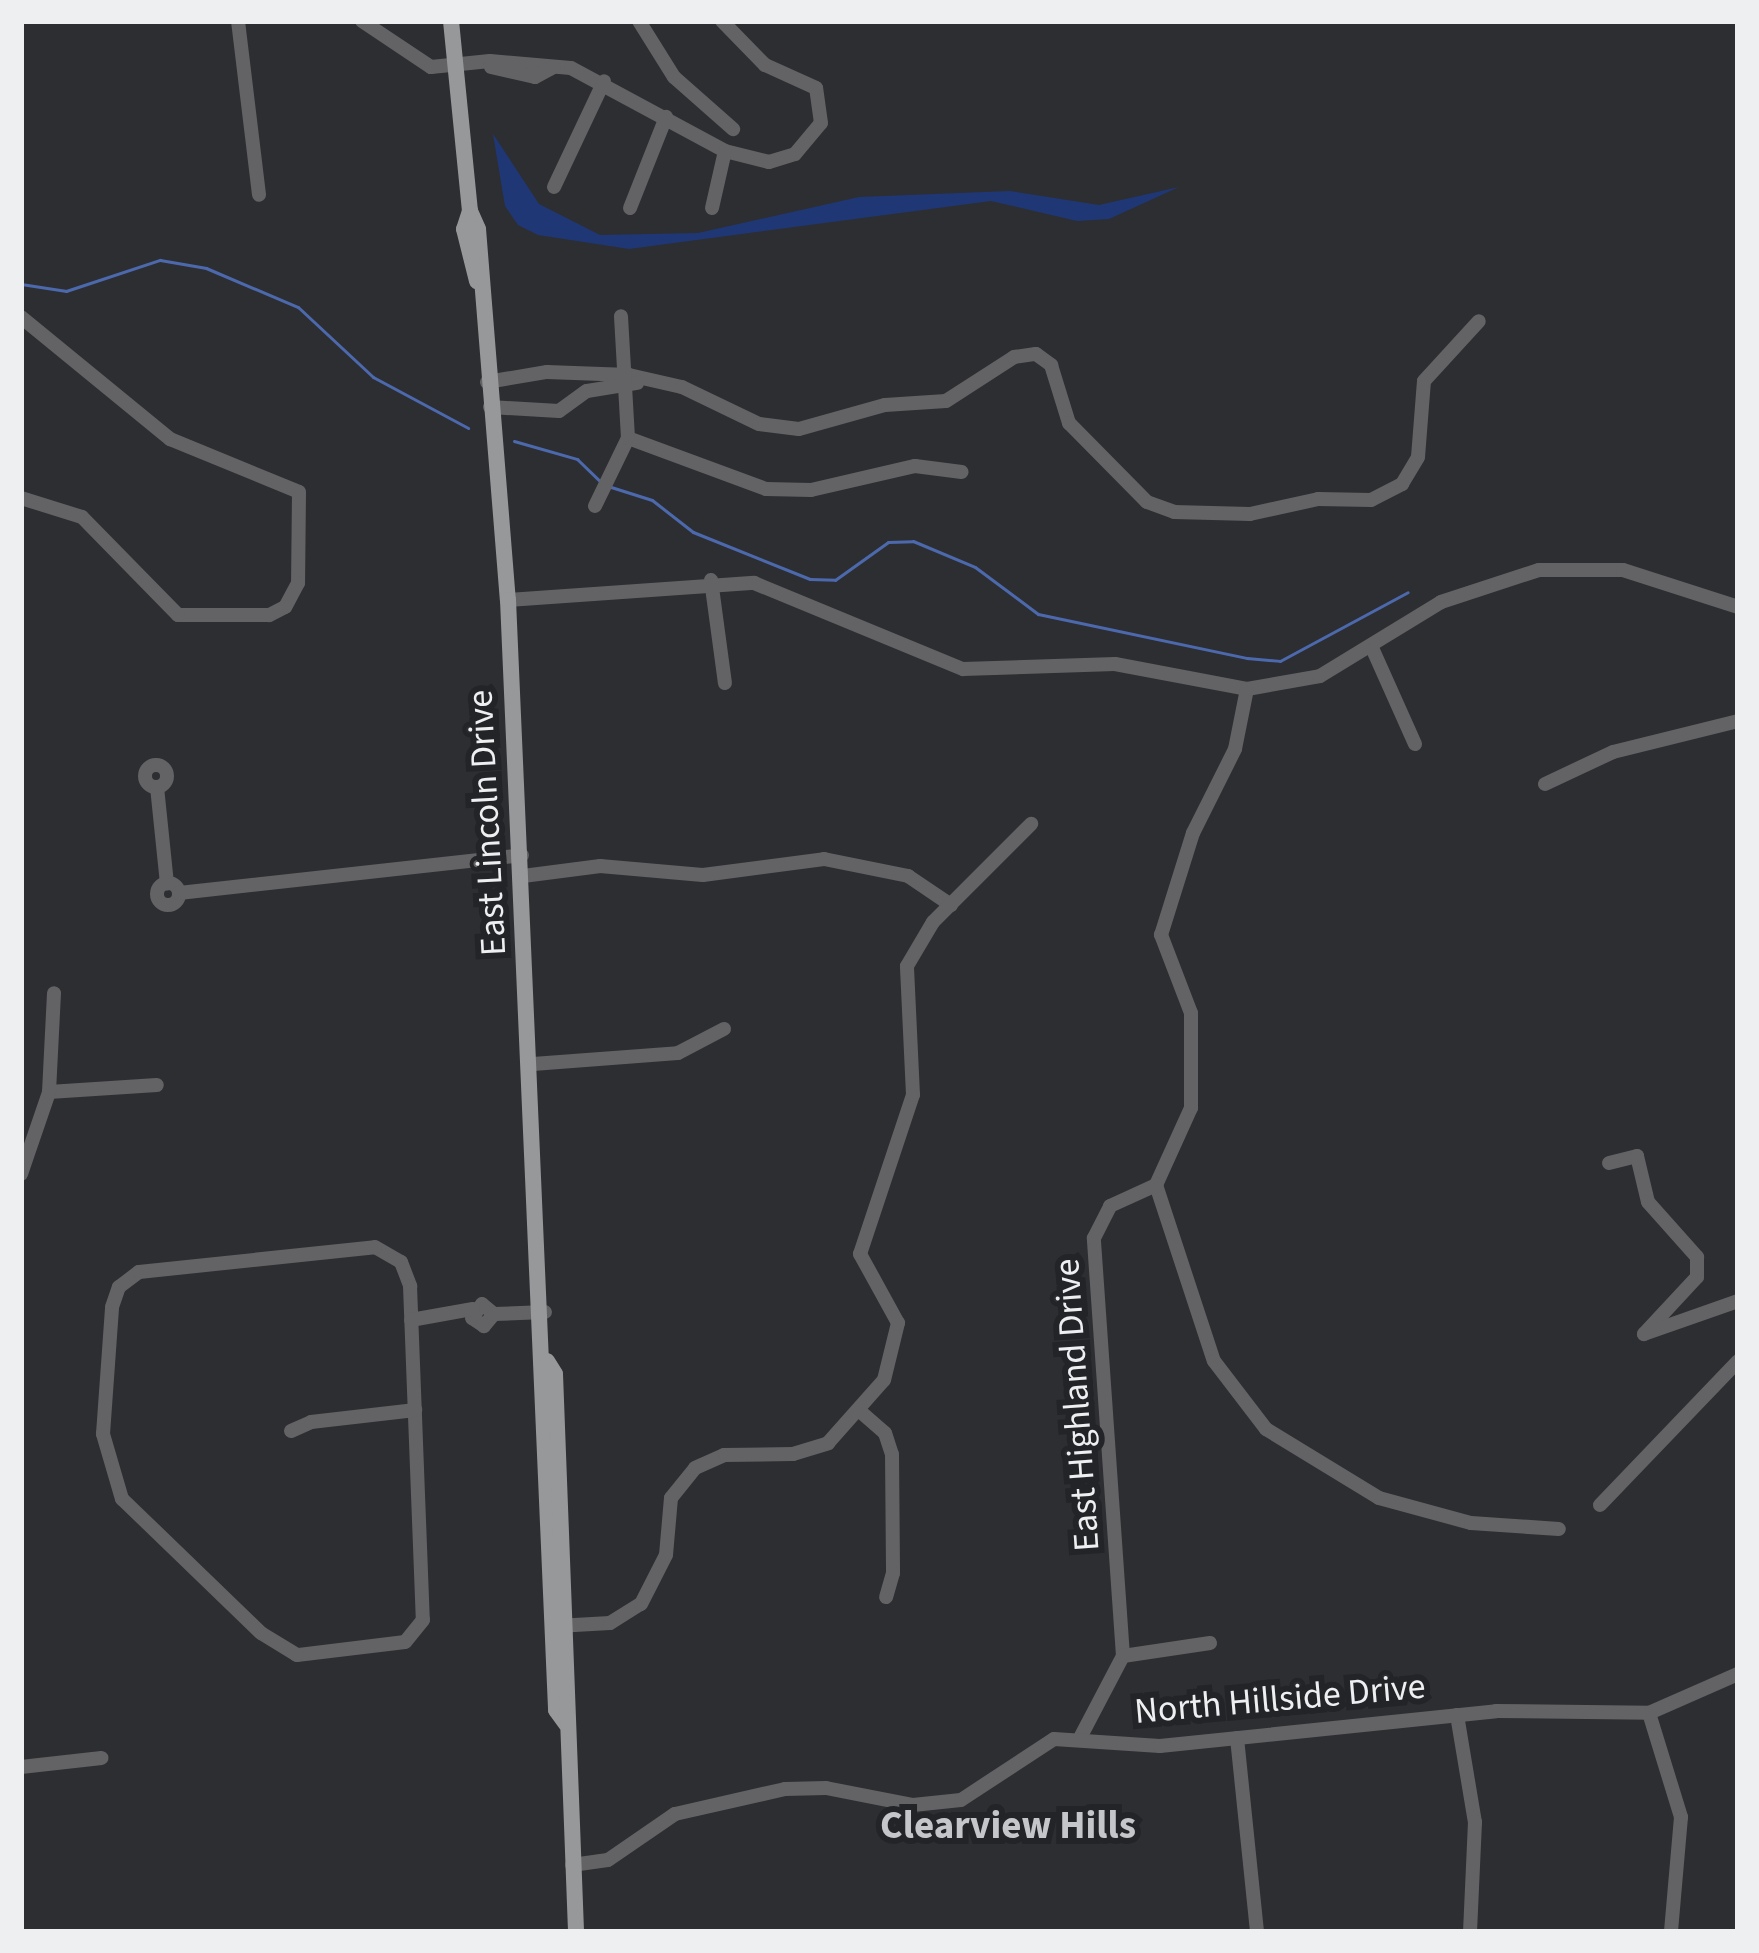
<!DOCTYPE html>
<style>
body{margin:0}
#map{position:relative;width:1759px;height:1953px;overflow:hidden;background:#2d2e31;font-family:"Source Sans 3",sans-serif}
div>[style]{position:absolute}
.green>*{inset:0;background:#203775}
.stream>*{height:3px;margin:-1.5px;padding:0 1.5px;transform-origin:1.5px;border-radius:1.5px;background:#4d69ae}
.minor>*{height:14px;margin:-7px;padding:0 7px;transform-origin:7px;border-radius:7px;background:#636365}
.minor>.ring{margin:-7px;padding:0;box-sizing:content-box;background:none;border:14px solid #636365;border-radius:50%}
.major>*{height:16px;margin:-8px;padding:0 8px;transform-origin:8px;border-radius:8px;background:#96989a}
span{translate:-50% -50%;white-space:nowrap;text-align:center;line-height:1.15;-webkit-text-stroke:12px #232427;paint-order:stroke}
.street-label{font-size:36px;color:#eeeff1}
.neighbourhood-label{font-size:39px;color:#c4c6ca;font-weight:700}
.frame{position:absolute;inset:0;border:24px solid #eeeff1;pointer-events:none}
</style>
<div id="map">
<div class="green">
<i style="clip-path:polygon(493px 134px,539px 204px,600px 235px,698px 233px,859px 197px,1010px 191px,1099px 205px,1179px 187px,1109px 219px,1077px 221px,991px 201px,629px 249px,538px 235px,518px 225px,505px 206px)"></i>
</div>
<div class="stream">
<i style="left:21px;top:284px;width:46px;rotate:8.8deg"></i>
<i style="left:66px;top:291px;width:99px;rotate:-18.3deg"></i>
<i style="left:160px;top:260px;width:47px;rotate:9.9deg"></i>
<i style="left:206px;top:268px;width:100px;rotate:23deg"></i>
<i style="left:298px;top:307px;width:103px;rotate:43deg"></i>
<i style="left:373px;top:377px;width:108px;rotate:28.2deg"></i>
<i style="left:514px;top:441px;width:66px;rotate:15.9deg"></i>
<i style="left:577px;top:459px;width:35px;rotate:44deg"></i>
<i style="left:611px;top:487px;width:43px;rotate:17.6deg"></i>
<i style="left:652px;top:500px;width:52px;rotate:38deg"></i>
<i style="left:693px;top:532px;width:126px;rotate:21.9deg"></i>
<i style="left:810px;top:579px;width:25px;rotate:2deg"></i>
<i style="left:835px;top:580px;width:65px;rotate:-35.6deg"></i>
<i style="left:888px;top:542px;width:25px;rotate:-2deg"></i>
<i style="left:913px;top:541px;width:67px;rotate:22.8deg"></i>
<i style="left:975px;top:567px;width:79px;rotate:36.7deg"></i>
<i style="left:1038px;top:614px;width:214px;rotate:11.9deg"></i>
<i style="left:1247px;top:658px;width:33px;rotate:5deg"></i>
<i style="left:1280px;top:661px;width:145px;rotate:-28.3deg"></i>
</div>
<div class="minor">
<i style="left:238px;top:21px;width:175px;rotate:83.1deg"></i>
<i style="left:362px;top:21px;width:83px;rotate:33.7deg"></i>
<i style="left:431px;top:67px;width:59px;rotate:-5.8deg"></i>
<i style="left:490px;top:61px;width:81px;rotate:4.9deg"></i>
<i style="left:571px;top:68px;width:175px;rotate:28.3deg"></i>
<i style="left:725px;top:151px;width:45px;rotate:14deg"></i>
<i style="left:769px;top:162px;width:27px;rotate:-17deg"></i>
<i style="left:795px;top:154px;width:40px;rotate:-50deg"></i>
<i style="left:821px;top:123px;width:35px;rotate:-98deg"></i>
<i style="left:816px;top:88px;width:56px;rotate:-155.7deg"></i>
<i style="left:765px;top:65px;width:62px;rotate:-134.3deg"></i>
<i style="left:639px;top:21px;width:66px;rotate:58deg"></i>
<i style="left:674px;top:77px;width:79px;rotate:41.4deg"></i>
<i style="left:491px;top:67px;width:45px;rotate:12.8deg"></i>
<i style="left:535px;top:77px;width:21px;rotate:-28deg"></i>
<i style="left:554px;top:187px;width:117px;rotate:-64.7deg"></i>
<i style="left:630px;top:208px;width:98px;rotate:-68.4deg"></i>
<i style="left:712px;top:208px;width:58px;rotate:-77.2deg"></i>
<i style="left:21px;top:317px;width:193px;rotate:39.3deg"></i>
<i style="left:170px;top:439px;width:139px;rotate:22.3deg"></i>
<i style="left:299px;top:492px;width:91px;rotate:90.6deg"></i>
<i style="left:298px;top:583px;width:27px;rotate:118deg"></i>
<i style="left:285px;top:607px;width:18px;rotate:153deg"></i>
<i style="left:269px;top:615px;width:91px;rotate:180deg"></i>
<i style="left:178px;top:615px;width:137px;rotate:-134.4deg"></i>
<i style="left:82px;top:517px;width:64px;rotate:-162.7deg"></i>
<i style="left:487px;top:382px;width:61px;rotate:-9.5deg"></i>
<i style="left:547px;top:372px;width:82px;rotate:2.1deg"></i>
<i style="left:629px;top:375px;width:54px;rotate:12.8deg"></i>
<i style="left:682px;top:387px;width:85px;rotate:25.7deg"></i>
<i style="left:759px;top:424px;width:40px;rotate:7.1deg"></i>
<i style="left:799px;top:429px;width:89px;rotate:-15.6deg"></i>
<i style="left:885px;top:405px;width:61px;rotate:-3.8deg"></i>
<i style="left:946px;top:401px;width:81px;rotate:-32.9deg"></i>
<i style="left:1014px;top:357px;width:22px;rotate:-8deg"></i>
<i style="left:1036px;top:354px;width:19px;rotate:36deg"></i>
<i style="left:1051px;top:365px;width:61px;rotate:72.8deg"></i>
<i style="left:1069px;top:423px;width:111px;rotate:45.4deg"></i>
<i style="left:1147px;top:502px;width:29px;rotate:20deg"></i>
<i style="left:1174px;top:512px;width:76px;rotate:1.5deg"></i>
<i style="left:1250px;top:514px;width:70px;rotate:-12.4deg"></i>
<i style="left:1318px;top:499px;width:53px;rotate:1.1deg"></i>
<i style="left:1371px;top:500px;width:35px;rotate:-27deg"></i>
<i style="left:1402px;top:484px;width:31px;rotate:-59deg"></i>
<i style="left:1418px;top:457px;width:76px;rotate:-85.5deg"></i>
<i style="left:1424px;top:381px;width:81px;rotate:-47.5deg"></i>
<i style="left:490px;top:407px;width:69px;rotate:3.3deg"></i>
<i style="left:559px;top:411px;width:34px;rotate:-36deg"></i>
<i style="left:587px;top:391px;width:51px;rotate:-9.1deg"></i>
<i style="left:628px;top:438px;width:147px;rotate:20.3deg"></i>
<i style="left:766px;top:489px;width:45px;rotate:1.3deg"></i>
<i style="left:811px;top:490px;width:107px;rotate:-13deg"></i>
<i style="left:915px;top:466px;width:47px;rotate:7.3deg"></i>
<i style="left:595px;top:506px;width:76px;rotate:-64.1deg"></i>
<i style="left:628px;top:438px;width:122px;rotate:-93.3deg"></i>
<i style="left:711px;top:580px;width:104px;rotate:82.3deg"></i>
<i style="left:508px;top:600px;width:247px;rotate:-4deg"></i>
<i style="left:754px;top:583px;width:226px;rotate:22.4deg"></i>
<i style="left:963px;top:669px;width:152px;rotate:-1.9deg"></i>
<i style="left:1115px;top:664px;width:134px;rotate:10.7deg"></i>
<i style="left:1247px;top:689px;width:74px;rotate:-10.1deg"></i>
<i style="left:1320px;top:676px;width:142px;rotate:-31.4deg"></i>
<i style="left:1441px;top:602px;width:103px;rotate:-18.1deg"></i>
<i style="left:1539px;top:570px;width:84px"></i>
<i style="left:1623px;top:570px;width:121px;rotate:17.8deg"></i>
<i style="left:1373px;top:650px;width:103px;rotate:65.9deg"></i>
<i class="ring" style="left:145px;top:765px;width:8px;height:8px"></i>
<i style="left:1545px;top:784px;width:75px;rotate:-25.2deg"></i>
<i style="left:1613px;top:752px;width:129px;rotate:-13.9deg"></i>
<i style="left:157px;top:787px;width:97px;rotate:84.1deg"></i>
<i style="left:523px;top:876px;width:78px;rotate:-7.4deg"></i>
<i style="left:600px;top:866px;width:103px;rotate:5deg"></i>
<i style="left:703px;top:875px;width:122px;rotate:-7.5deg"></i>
<i style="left:824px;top:859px;width:86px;rotate:11.4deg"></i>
<i style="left:908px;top:876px;width:52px;rotate:34deg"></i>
<i class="ring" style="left:157px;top:883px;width:8px;height:8px"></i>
<i style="left:179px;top:893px;width:345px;rotate:-6.3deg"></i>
<i style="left:533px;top:1064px;width:145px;rotate:-4.3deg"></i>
<i style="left:678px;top:1053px;width:52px;rotate:-27.6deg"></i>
<i style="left:49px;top:1092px;width:108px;rotate:-3.7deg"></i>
<i style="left:1609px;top:1163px;width:29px;rotate:-14deg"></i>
<i style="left:1637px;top:1156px;width:47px;rotate:76.6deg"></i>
<i style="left:1648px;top:1202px;width:74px;rotate:48.3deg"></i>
<i style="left:1697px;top:1257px;width:20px;rotate:90deg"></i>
<i style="left:1697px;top:1277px;width:78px;rotate:132.9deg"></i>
<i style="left:1644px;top:1334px;width:100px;rotate:-19.3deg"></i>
<i style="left:21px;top:1174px;width:87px;rotate:-71.1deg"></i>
<i style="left:49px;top:1092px;width:99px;rotate:-87.1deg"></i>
<i style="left:1156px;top:1185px;width:185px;rotate:71.8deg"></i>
<i style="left:1214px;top:1361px;width:86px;rotate:52.6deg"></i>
<i style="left:1266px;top:1429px;width:132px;rotate:31.4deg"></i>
<i style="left:1379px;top:1498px;width:95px;rotate:15.2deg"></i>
<i style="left:1471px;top:1523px;width:88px;rotate:3.9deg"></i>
<i style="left:1156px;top:1185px;width:85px;rotate:-65.6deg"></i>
<i style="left:1191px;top:1108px;width:95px;rotate:-90deg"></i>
<i style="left:1191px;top:1013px;width:84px;rotate:-111deg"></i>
<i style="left:1161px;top:935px;width:107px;rotate:-72.6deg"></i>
<i style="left:1193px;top:833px;width:94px;rotate:-63.4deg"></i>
<i style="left:1235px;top:749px;width:61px;rotate:-78.7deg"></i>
<i style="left:375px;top:1247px;width:30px;rotate:30deg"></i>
<i style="left:401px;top:1262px;width:26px;rotate:69deg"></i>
<i style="left:410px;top:1286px;width:334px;rotate:87.8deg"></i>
<i style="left:423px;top:1620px;width:28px;rotate:129deg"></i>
<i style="left:405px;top:1642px;width:109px;rotate:173.1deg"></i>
<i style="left:297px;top:1655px;width:42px;rotate:-148.6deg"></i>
<i style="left:261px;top:1633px;width:193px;rotate:-136deg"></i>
<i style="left:122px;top:1499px;width:68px;rotate:-106.3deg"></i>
<i style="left:103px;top:1434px;width:127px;rotate:-85.9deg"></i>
<i style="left:112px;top:1307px;width:21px;rotate:-71deg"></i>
<i style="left:119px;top:1287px;width:25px;rotate:-37deg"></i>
<i style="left:139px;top:1272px;width:237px;rotate:-6deg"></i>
<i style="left:494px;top:1314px;width:16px;rotate:130deg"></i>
<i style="left:484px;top:1326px;width:14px;rotate:-146deg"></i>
<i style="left:472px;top:1318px;width:17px;rotate:-54deg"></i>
<i style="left:482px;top:1304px;width:16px;rotate:40deg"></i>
<i style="left:494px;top:1314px;width:51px;rotate:-2.2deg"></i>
<i style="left:411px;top:1320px;width:63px;rotate:-10.1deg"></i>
<i style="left:862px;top:1413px;width:30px;rotate:41deg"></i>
<i style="left:885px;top:1433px;width:22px;rotate:72deg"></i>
<i style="left:892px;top:1454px;width:119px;rotate:89.5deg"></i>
<i style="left:893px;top:1573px;width:25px;rotate:106deg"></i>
<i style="left:291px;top:1431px;width:22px;rotate:-24deg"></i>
<i style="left:311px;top:1422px;width:105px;rotate:-6.6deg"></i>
<i style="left:1600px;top:1505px;width:199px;rotate:-46.2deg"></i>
<i style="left:557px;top:1626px;width:53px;rotate:-3.2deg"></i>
<i style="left:610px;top:1623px;width:36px;rotate:-32deg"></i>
<i style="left:641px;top:1604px;width:55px;rotate:-63deg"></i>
<i style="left:666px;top:1555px;width:57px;rotate:-85deg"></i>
<i style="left:671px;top:1498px;width:38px;rotate:-51deg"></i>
<i style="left:695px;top:1468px;width:32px;rotate:-24deg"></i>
<i style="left:724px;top:1455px;width:69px;rotate:-0.8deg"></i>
<i style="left:793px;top:1454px;width:37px;rotate:-17deg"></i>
<i style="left:828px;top:1443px;width:84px;rotate:-48.4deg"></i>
<i style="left:884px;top:1380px;width:59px;rotate:-76.2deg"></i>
<i style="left:898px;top:1323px;width:79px;rotate:-118.8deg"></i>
<i style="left:860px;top:1254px;width:168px;rotate:-71.6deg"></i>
<i style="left:913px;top:1095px;width:129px;rotate:-92.7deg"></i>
<i style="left:907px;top:966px;width:51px;rotate:-59.4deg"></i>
<i style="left:933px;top:922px;width:139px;rotate:-45deg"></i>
<i style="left:1123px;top:1656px;width:419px;rotate:-94deg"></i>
<i style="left:1094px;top:1238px;width:36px;rotate:-63deg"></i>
<i style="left:1110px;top:1206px;width:51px;rotate:-24.5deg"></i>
<i style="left:1649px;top:1713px;width:109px;rotate:72.9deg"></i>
<i style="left:1681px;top:1817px;width:115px;rotate:95deg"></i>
<i style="left:1457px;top:1715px;width:109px;rotate:80.5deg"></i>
<i style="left:1475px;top:1822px;width:110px;rotate:92.6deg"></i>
<i style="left:1081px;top:1736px;width:90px;rotate:-62.3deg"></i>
<i style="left:1123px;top:1656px;width:88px;rotate:-8.5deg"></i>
<i style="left:1237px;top:1738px;width:195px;rotate:84.1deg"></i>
<i style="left:21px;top:1767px;width:81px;rotate:-6.4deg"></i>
<i style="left:572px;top:1865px;width:36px;rotate:-8deg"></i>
<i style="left:608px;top:1860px;width:81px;rotate:-34.5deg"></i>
<i style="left:675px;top:1814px;width:113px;rotate:-12.8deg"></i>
<i style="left:785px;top:1789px;width:41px;rotate:-1.4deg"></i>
<i style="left:826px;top:1788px;width:89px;rotate:11.1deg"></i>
<i style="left:913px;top:1805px;width:48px;rotate:-5.9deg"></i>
<i style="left:961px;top:1800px;width:111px;rotate:-33.3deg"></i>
<i style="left:1054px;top:1739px;width:106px;rotate:3.8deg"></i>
<i style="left:1160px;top:1746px;width:338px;rotate:-5.9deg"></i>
<i style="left:1496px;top:1711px;width:153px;rotate:0.7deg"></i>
<i style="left:1649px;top:1713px;width:97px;rotate:-23.7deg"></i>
</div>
<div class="major">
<i style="left:451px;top:21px;width:191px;rotate:84.3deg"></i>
<i style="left:470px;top:211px;width:20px;rotate:66deg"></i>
<i style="left:478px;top:229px;width:372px;rotate:85.4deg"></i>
<i style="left:508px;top:600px;width:1111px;rotate:87.52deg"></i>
<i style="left:556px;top:1710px;width:17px;rotate:54deg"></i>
<i style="left:470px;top:211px;width:19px;rotate:108deg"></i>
<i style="left:464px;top:229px;width:54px;rotate:76deg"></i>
<i style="left:547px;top:1361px;width:15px;rotate:58deg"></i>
<i style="left:555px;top:1374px;width:558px;rotate:87.84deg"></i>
</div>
<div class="street-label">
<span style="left:487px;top:823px;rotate:-93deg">East Lincoln Drive</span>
<span style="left:1077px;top:1405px;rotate:-94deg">East Highland Drive</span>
<span style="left:1280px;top:1699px;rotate:-5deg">North Hillside Drive</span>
</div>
<div class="neighbourhood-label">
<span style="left:1008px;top:1826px">Clearview Hills</span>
</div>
<div class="frame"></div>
</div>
